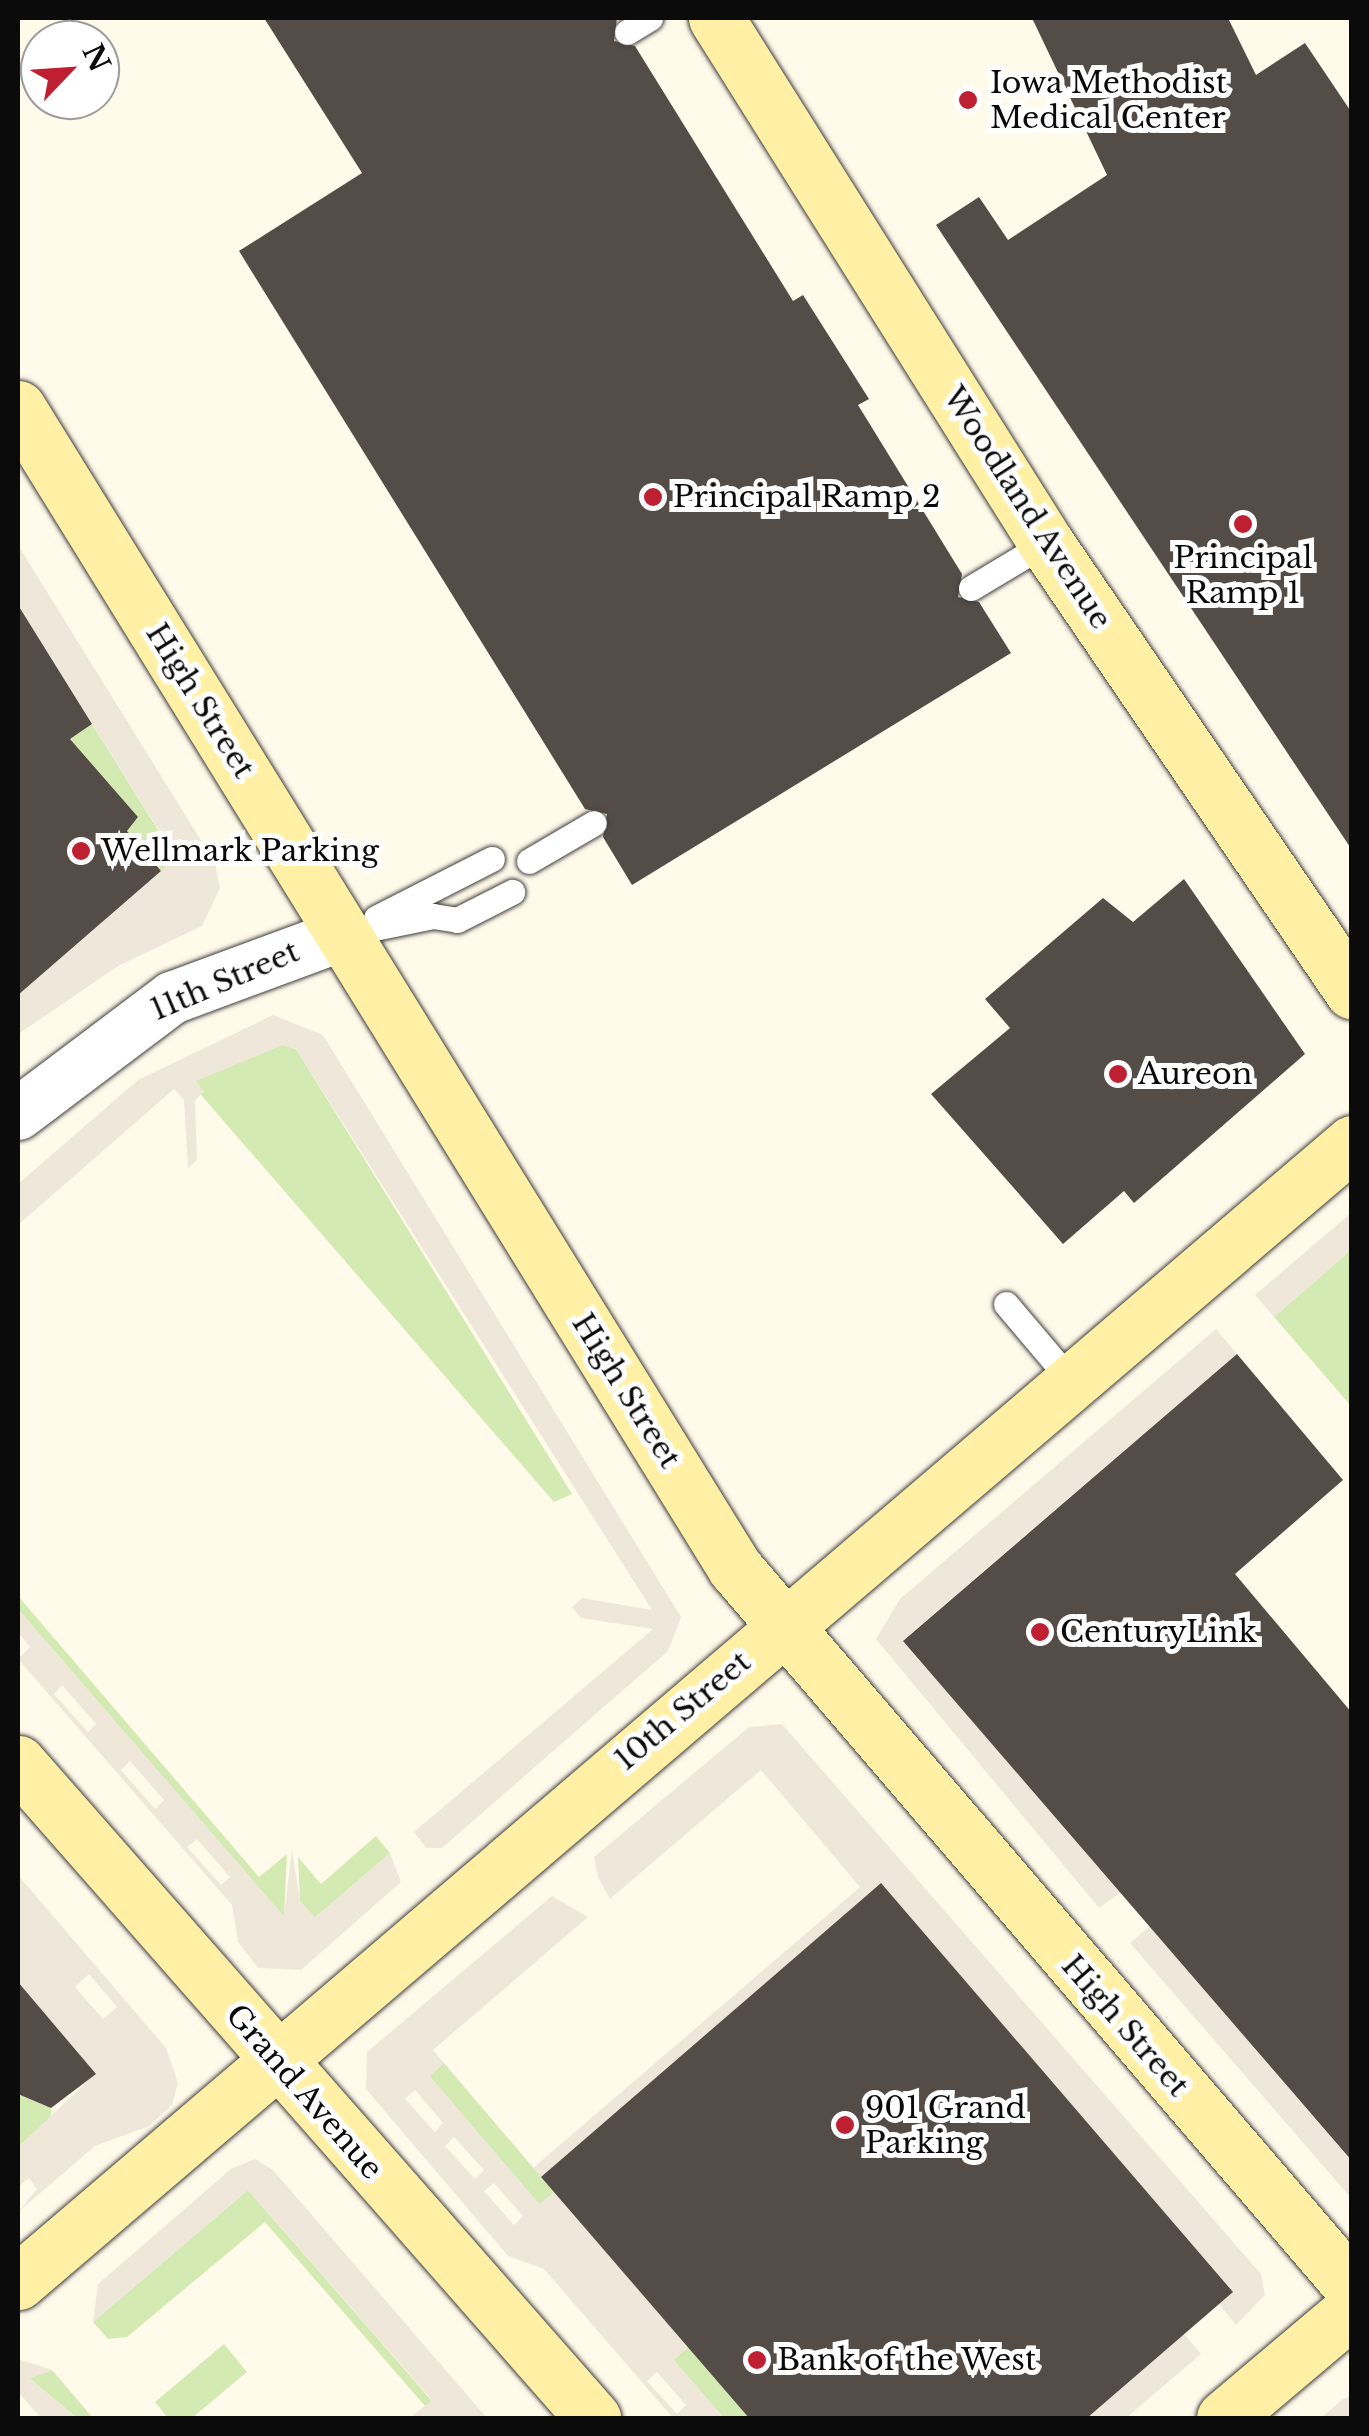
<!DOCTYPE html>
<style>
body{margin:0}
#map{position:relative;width:1369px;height:2436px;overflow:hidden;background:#fffaea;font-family:"Libre Baskerville",serif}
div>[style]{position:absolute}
.green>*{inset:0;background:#d3eab3}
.plaza>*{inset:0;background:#eee7da}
.building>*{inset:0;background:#544c47}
.roads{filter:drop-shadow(0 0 2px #3e3e3e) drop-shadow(0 0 2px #3e3e3e)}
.lane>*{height:25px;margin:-12.5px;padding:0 12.5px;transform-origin:12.5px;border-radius:12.5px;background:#fff}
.street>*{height:52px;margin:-26px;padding:0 26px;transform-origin:26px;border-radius:26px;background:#fff}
.secondary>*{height:55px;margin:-27.5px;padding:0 27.5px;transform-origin:27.5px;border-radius:27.5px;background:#fff0a5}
.dots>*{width:28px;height:28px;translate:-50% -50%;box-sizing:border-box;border:5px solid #fff;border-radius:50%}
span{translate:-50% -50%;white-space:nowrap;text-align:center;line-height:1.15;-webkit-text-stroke:10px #fff;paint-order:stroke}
.poi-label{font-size:30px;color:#0b0b0b}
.left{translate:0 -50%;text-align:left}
.street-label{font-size:30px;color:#0b0b0b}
.frame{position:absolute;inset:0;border:20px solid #0b0b0b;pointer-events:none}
.north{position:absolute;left:20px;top:20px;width:100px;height:100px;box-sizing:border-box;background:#fff;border:2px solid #9d9d9d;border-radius:50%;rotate:65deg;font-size:28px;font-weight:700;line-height:40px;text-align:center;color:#0b0b0b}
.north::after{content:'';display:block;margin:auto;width:35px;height:45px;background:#bf2031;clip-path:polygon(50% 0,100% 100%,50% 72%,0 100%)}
</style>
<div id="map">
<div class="green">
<i style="clip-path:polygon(92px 724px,176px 859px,161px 871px,127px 831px,138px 817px,70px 739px)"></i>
<i style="clip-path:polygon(282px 1045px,296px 1049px,572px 1494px,554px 1502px,201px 1095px,195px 1081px)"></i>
<i style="clip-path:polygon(1351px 1250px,1351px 1406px,1274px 1317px)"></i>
<i style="clip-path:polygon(18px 1596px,259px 1877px,287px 1854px,284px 1917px,18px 1609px)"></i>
<i style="clip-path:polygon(376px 1836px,390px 1853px,315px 1918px,300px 1901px,298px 1857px,321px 1884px)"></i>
<i style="clip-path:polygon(444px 2063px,554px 2192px,540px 2205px,429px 2076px)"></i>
<i style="clip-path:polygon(18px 2094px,51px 2108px,51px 2119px,18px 2147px)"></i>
<i style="clip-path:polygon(248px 2190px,432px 2401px,425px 2406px,265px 2222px,127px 2337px,108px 2339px,93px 2322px)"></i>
<i style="clip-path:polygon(224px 2344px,247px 2372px,192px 2418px,168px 2418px,155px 2402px)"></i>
<i style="clip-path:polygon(688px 2347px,749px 2418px,724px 2418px,673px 2360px)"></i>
<i style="clip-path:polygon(52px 2370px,93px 2418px,77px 2418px,29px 2378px)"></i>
</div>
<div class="plaza">
<i style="clip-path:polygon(18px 545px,215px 863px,220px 888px,202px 926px,118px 966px,20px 1033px,18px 995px,176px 858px,18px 605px)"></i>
<i style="clip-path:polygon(273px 1015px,323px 1035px,681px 1617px,668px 1651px,442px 1848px,426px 1848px,414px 1832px,653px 1629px,581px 1618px,572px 1607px,582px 1598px,652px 1610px,296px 1049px,282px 1045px,196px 1081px,204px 1092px,195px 1100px,197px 1160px,188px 1168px,184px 1100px,174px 1089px,18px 1225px,18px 1184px,138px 1080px)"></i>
<i style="clip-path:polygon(1351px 1213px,1351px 1250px,1274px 1317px,1255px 1295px)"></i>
<i style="clip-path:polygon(1216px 1329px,1237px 1354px,903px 1640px,1120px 1893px,1099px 1908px,876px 1639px,900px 1599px)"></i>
<i style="clip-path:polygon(evenodd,18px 1609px,284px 1916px,292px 1850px,300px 1901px,315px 1917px,390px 1853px,401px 1882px,301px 1970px,258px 1968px,238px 1942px,232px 1905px,18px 1659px,30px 1647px,18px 1632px,18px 1609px,62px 1685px,96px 1724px,88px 1732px,54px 1694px,62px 1685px,18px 1609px,130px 1761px,164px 1800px,155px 1809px,121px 1770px,130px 1761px,18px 1609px,197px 1839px,230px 1877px,221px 1885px,187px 1847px,197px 1839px)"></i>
<i style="clip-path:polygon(782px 1724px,1261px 2274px,1265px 2295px,1236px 2325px,1219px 2304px,1233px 2292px,881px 1883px,541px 2177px,533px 2168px,860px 1887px,761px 1770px,610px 1899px,598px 1877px,594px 1857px,749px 1727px)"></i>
<i style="clip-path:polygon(evenodd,18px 1875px,166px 2048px,178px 2083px,172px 2105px,149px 2126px,95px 2146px,18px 2212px,37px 2189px,29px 2178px,18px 2187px,18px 2147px,95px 2074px,18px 1982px,18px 1875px,89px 1974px,117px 2007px,103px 2019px,75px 1987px,89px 1974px)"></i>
<i style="clip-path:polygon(evenodd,552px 1896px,588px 1917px,433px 2050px,444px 2063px,430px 2076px,539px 2204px,554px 2192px,688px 2347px,674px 2360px,724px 2418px,673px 2418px,544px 2269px,508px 2256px,366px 2089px,367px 2052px,552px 1896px,415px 2090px,443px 2123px,435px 2132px,405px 2099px,415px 2090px,552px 1896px,454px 2137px,484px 2170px,475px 2179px,445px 2146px,454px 2137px,552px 1896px,494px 2183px,523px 2216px,514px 2225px,484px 2191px,494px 2183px,552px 1896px,657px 2372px,686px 2405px,677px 2414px,647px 2381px,657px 2372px)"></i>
<i style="clip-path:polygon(1150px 1926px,1351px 2161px,1351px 2198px,1130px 1943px)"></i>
<i style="clip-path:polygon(255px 2159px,273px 2170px,487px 2418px,410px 2418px,432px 2400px,248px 2190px,93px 2322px,98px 2284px,231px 2169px)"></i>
<i style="clip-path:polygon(1184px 2334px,1201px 2354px,1126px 2418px,1087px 2418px)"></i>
<i style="clip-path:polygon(18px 2359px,52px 2370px,30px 2379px,77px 2418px,41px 2418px,18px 2392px)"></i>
<i style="clip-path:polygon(1351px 2396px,1351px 2418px,1321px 2418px,1343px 2399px)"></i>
</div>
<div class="building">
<i style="clip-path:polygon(264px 18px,617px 18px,614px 41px,635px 46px,793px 301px,803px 295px,869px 399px,858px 405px,962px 574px,958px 597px,979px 602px,1011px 653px,632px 885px,603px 837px,607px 814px,585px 809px,239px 251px,362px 173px)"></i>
<i style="clip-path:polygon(1032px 18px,1228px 18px,1256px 75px,1305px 43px,1352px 113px,1352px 850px,936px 225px,979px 197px,1008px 240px,1107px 175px)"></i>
<i style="clip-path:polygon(18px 605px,92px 724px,70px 739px,138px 817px,127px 831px,161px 871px,18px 995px)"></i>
<i style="clip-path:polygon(1184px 879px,1305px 1054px,1134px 1203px,1124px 1191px,1063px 1244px,931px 1094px,1010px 1028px,985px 999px,1103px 898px,1133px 922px)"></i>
<i style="clip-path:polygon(1237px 1354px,1343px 1480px,1235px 1574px,1352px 1713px,1352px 2161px,903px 1641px)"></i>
<i style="clip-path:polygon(881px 1883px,1233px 2292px,1087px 2418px,749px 2418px,541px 2177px)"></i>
<i style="clip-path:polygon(18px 1982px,96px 2074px,51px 2108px,18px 2094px)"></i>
</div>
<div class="roads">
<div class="lane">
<i style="left:627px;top:32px;width:27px;rotate:-31deg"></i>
<i style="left:971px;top:588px;width:87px;rotate:-31deg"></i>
<i style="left:529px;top:861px;width:75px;rotate:-30.3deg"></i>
<i style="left:376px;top:918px;width:130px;rotate:-27deg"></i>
<i style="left:345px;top:934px;width:90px;rotate:-11.6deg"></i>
<i style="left:433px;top:916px;width:24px;rotate:9deg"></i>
<i style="left:457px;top:920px;width:62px;rotate:-27deg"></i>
<i style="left:1006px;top:1304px;width:101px;rotate:49.8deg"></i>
</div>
<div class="street">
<i style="left:18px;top:1114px;width:193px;rotate:-37deg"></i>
<i style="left:172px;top:998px;width:184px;rotate:-20.3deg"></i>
</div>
<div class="secondary">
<i style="left:716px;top:18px;width:620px;rotate:57.85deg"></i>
<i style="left:1046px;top:543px;width:543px;rotate:55.67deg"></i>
<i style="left:18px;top:408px;width:1364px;rotate:58.28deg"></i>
<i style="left:735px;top:1568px;width:947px;rotate:49.37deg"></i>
<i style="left:18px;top:1763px;width:872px;rotate:48.72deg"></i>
<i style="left:18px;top:2282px;width:1754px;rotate:-40.49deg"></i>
<i style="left:1224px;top:2418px;width:167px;rotate:-40.2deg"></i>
</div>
</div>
<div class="dots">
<i style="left:968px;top:100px;background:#bf2031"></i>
<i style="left:653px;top:497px;background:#bf2031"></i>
<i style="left:1243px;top:524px;background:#bf2031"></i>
<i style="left:81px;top:851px;background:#bf2031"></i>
<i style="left:1118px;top:1074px;background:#bf2031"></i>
<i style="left:1040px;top:1632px;background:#bf2031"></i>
<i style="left:845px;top:2125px;background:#bf2031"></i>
<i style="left:757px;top:2360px;background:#bf2031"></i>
</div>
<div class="poi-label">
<span class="left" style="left:990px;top:100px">Iowa Methodist<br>Medical Center</span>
<span class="left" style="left:673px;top:497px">Principal Ramp 2</span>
<span style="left:1243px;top:575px">Principal<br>Ramp 1</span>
<span class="left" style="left:101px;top:851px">Wellmark Parking</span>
<span class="left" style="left:1138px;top:1074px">Aureon</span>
<span class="left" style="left:1060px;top:1632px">CenturyLink</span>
<span class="left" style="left:865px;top:2125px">901 Grand<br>Parking</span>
<span class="left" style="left:777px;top:2360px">Bank of the West</span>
</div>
<div class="street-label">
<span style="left:1027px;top:508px;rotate:57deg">Woodland Avenue</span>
<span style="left:200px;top:701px;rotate:58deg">High Street</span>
<span style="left:225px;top:981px;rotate:-23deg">11th Street</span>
<span style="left:626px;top:1391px;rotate:58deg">High Street</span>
<span style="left:683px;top:1711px;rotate:-40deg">10th Street</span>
<span style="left:1125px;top:2026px;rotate:49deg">High Street</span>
<span style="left:304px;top:2092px;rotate:49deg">Grand Avenue</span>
</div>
<div class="frame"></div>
<div class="north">N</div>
</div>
